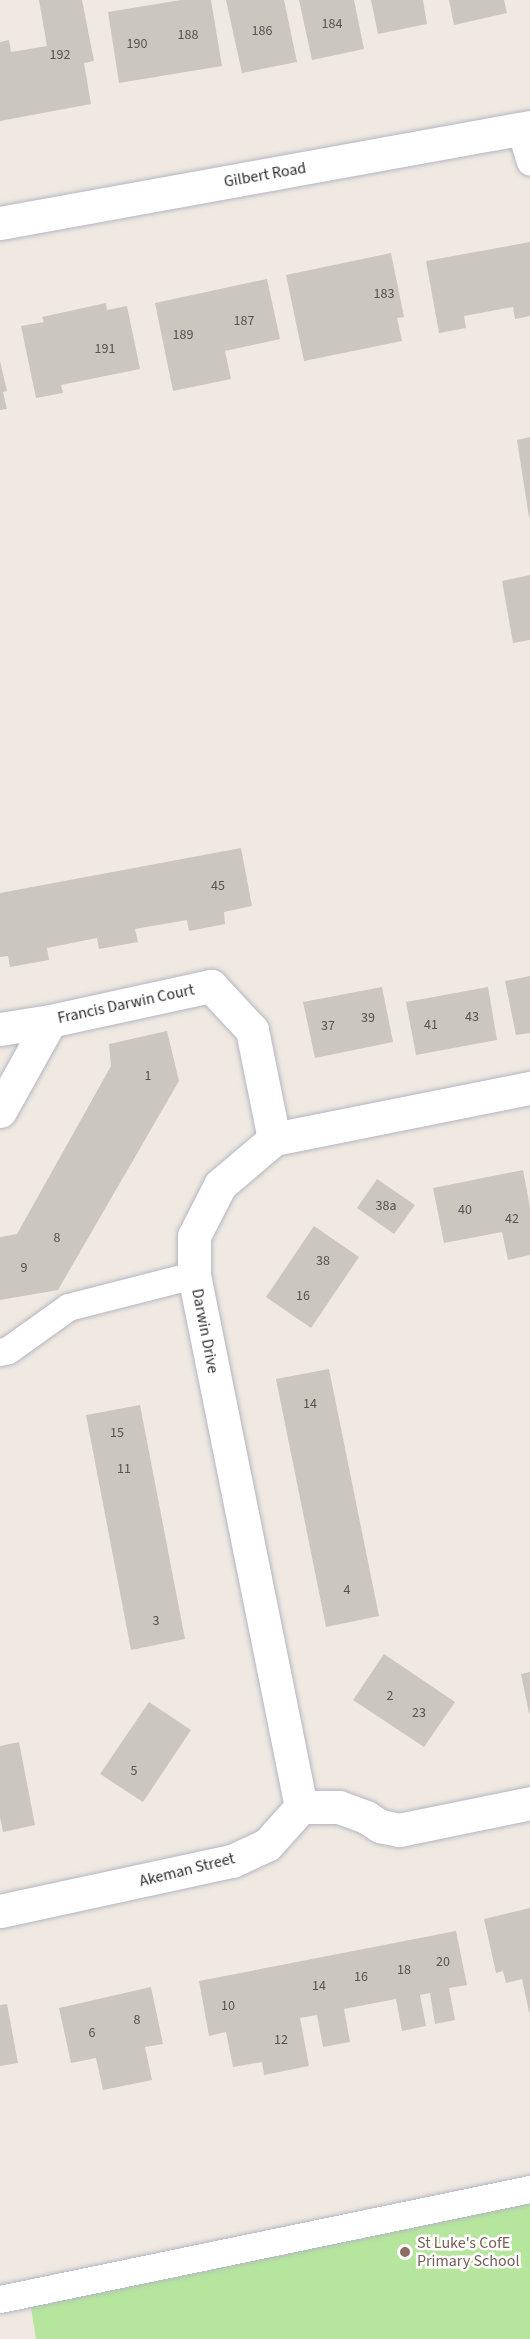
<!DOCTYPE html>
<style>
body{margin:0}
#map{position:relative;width:530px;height:2339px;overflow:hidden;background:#efe9e1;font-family:"Source Sans 3",sans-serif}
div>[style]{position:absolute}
.green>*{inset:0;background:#b6e59e}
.building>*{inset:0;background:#cbc7bf}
.roads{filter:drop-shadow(0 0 2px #b4b7c1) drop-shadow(0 0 2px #b4b7c1)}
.service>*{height:27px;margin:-13.5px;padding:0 13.5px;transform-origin:13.5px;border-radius:13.5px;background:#fff}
.minor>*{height:33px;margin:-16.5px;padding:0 16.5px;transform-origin:16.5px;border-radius:16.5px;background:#fff}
.tertiary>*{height:33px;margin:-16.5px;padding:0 16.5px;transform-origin:16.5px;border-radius:16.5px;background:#fff}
.dots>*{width:16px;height:16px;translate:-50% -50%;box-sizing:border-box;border:3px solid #fff;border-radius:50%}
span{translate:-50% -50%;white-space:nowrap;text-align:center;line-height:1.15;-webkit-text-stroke:5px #fff;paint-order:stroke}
.number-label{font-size:14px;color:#555452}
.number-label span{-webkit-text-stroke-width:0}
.street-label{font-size:16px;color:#2e2e2e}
.education-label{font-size:16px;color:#785e54}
.left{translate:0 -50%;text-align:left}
</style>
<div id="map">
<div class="green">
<i style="clip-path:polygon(530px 2201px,530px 2339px,36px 2339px,30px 2302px)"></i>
</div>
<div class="building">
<i style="clip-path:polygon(39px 0,82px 0,94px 61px,84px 63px,91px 104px,0 121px,0 42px,9px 40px,11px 52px,47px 46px)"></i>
<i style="clip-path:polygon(181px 0,211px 0,222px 66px,119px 83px,108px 12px)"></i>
<i style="clip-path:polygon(226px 0,284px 0,297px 62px,242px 73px)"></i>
<i style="clip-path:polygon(299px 0,354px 0,364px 49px,312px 60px)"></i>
<i style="clip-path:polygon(371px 0,423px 0,427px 24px,378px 34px)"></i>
<i style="clip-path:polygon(449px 0,504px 0,507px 13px,454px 25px)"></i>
<i style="clip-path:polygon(530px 242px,530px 316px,515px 319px,513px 307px,464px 316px,466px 328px,439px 333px,426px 261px)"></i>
<i style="clip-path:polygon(391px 253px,404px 317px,397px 318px,402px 341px,304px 361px,286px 275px)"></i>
<i style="clip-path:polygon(267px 279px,280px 339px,225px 351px,231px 379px,173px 391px,155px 303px)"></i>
<i style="clip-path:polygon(106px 303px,107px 310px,127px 306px,140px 369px,61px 385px,63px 393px,36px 398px,21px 326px,44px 322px,42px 317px)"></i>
<i style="clip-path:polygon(0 361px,7px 391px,3px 392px,7px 409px,0 410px)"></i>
<i style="clip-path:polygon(530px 437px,530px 517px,529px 517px,517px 440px)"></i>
<i style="clip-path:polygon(530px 575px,530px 640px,513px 643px,502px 581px)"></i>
<i style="clip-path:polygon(241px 848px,252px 906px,224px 912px,225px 924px,189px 931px,187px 920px,135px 929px,138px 942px,99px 949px,97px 938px,47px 948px,49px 960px,10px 967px,8px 956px,0 957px,0 893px)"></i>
<i style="clip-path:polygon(530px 976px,530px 1033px,516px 1035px,505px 981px)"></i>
<i style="clip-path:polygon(382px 987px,393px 1042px,315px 1058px,303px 1002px)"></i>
<i style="clip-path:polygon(488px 987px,497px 1040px,416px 1055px,406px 1002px)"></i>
<i style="clip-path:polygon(167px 1031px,179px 1081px,58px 1290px,0 1300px,0 1237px,17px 1234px,111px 1066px,109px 1044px)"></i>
<i style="clip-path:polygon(523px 1170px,530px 1207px,530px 1255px,508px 1260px,502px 1232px,444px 1243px,433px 1188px)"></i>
<i style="clip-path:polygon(377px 1179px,415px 1205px,394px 1234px,357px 1208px)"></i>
<i style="clip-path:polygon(314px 1226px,359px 1257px,311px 1328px,266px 1297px)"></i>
<i style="clip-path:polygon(329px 1369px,379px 1616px,326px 1627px,276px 1379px)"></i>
<i style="clip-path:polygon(140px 1405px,185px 1639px,131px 1650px,86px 1415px)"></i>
<i style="clip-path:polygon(384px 1654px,455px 1702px,424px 1747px,353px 1700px)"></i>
<i style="clip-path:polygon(530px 1672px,530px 1713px,529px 1713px,521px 1674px)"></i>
<i style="clip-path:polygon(149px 1702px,191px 1730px,143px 1802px,100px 1774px)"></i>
<i style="clip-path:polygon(19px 1742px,35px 1825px,3px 1832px,0 1817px,0 1746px)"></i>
<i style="clip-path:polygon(530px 1908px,530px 2012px,529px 2012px,522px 1979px,506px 1983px,503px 1971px,496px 1973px,484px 1919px)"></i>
<i style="clip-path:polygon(456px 1931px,467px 1985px,449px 1988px,455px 2020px,435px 2024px,430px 1993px,420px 1995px,426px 2026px,402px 2031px,396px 1999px,344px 2009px,350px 2042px,323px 2047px,317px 2015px,300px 2018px,309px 2066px,264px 2075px,262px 2062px,233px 2067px,226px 2032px,209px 2036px,199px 1981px)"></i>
<i style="clip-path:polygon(151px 1987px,163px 2044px,145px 2047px,152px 2080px,103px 2090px,96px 2058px,71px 2063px,59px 2008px)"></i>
<i style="clip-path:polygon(7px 2004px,18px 2063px,0 2066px,0 2005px)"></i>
</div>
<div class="roads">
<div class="service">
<i style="left:520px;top:129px;width:34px;rotate:73deg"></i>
<i style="left:0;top:1352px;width:8px;rotate:-14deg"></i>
<i style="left:8px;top:1350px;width:74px;rotate:-35.6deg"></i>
<i style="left:68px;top:1307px;width:130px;rotate:-14.3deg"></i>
<i style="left:0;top:2299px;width:541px;rotate:-11.73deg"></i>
</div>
<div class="minor">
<i style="left:0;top:1029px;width:51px;rotate:-9.1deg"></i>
<i style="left:0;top:1111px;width:103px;rotate:-60.9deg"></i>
<i style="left:50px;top:1021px;width:165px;rotate:-12.3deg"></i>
<i style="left:211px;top:986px;width:60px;rotate:47deg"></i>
<i style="left:252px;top:1030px;width:111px;rotate:78.6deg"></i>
<i style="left:301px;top:1807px;width:543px;rotate:-101.37deg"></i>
<i style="left:194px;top:1275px;width:39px;rotate:-90deg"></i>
<i style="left:194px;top:1236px;width:57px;rotate:-63deg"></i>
<i style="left:220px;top:1185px;width:71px;rotate:-40.4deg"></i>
<i style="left:274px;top:1139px;width:261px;rotate:-11.3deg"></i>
<i style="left:0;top:1911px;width:237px;rotate:-12.2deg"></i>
<i style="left:232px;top:1861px;width:38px;rotate:-25deg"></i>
<i style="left:267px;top:1845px;width:51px;rotate:-48.2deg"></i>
<i style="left:301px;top:1807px;width:38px"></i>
<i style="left:339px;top:1807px;width:29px;rotate:20deg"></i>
<i style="left:366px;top:1817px;width:17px;rotate:33deg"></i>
<i style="left:380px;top:1826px;width:19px;rotate:12deg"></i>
<i style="left:399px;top:1830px;width:134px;rotate:-11.6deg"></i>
</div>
<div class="tertiary">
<i style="left:0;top:223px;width:539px;rotate:-10.27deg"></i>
</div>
</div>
<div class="dots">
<i style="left:405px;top:2252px;background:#8d6e63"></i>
</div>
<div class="number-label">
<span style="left:332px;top:24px">184</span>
<span style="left:262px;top:31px">186</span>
<span style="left:188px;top:35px">188</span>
<span style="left:137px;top:44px">190</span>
<span style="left:60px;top:55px">192</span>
<span style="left:384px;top:294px">183</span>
<span style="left:244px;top:321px">187</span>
<span style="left:183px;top:335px">189</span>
<span style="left:105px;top:349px">191</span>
<span style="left:218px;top:886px">45</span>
<span style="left:472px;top:1017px">43</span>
<span style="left:368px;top:1018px">39</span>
<span style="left:431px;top:1025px">41</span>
<span style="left:328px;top:1026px">37</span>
<span style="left:148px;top:1076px">1</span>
<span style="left:386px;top:1206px">38a</span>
<span style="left:465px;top:1210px">40</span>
<span style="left:512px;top:1219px">42</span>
<span style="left:57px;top:1238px">8</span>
<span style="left:323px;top:1261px">38</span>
<span style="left:24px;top:1268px">9</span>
<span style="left:303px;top:1296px">16</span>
<span style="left:310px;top:1404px">14</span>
<span style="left:117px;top:1433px">15</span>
<span style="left:124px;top:1469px">11</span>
<span style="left:347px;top:1590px">4</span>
<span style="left:156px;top:1621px">3</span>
<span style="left:390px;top:1696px">2</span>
<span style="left:419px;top:1713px">23</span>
<span style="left:134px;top:1771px">5</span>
<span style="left:443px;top:1962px">20</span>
<span style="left:404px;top:1970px">18</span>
<span style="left:361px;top:1977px">16</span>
<span style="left:319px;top:1986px">14</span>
<span style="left:228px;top:2006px">10</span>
<span style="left:137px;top:2020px">8</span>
<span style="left:92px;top:2033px">6</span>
<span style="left:281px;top:2040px">12</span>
</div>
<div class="street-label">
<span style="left:265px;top:175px;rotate:-10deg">Gilbert Road</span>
<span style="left:126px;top:1004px;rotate:-12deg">Francis Darwin Court</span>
<span style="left:205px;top:1331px;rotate:79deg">Darwin Drive</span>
<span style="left:187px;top:1870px;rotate:-14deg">Akeman Street</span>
</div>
<div class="education-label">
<span class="left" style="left:417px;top:2252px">St Luke's CofE<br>Primary School</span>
</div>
</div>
